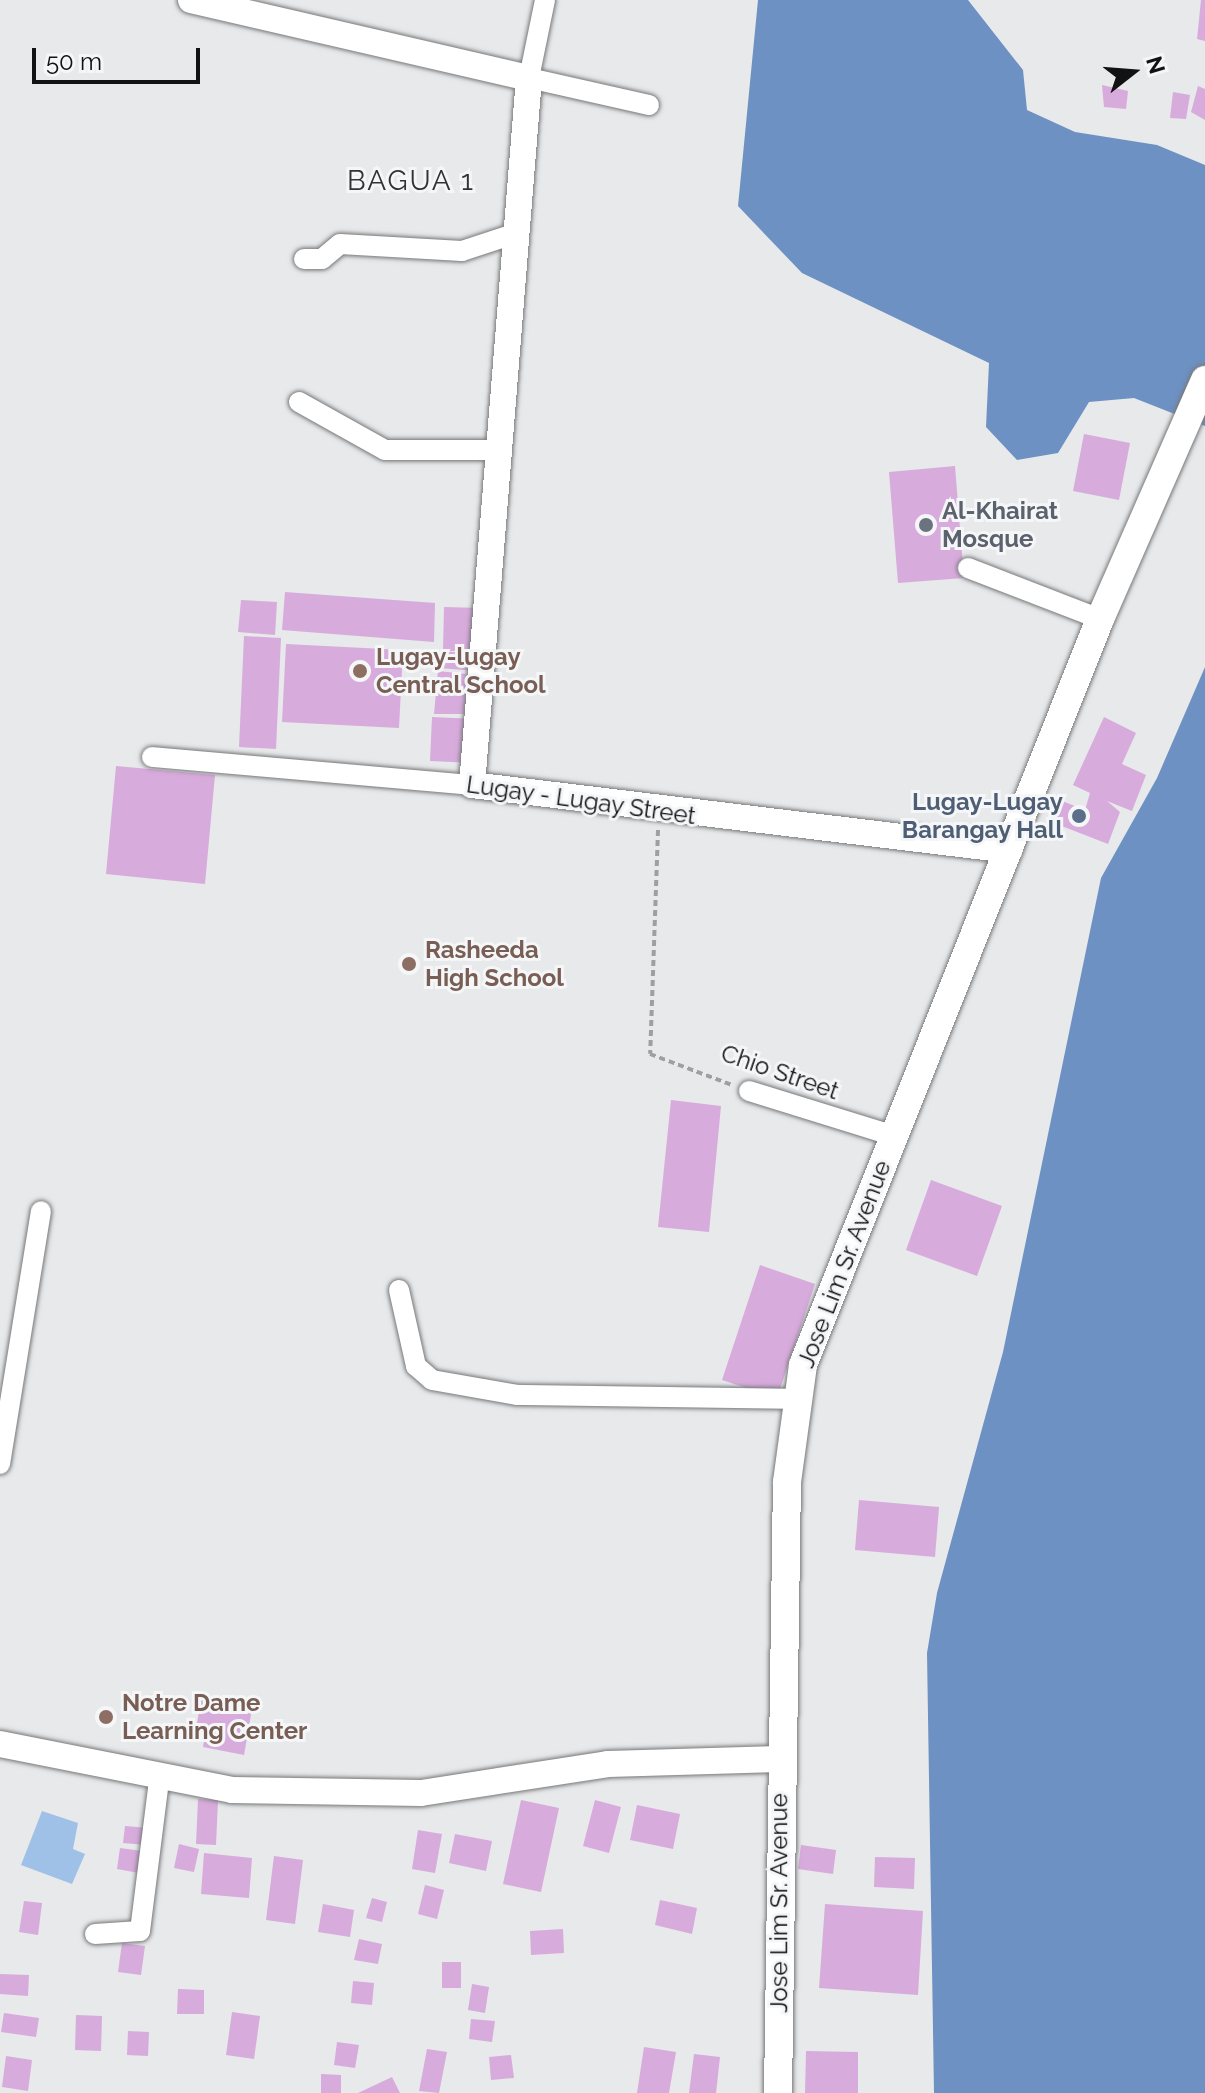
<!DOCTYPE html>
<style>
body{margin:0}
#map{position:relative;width:1205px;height:2093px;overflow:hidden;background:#e7e9ea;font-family:Raleway,sans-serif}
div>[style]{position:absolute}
.green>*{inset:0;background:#a0c1e7}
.water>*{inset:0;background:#6d91c2}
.building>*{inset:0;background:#d8abdd}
.path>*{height:4px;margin-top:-2px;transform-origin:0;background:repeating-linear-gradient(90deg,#9e9fa0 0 6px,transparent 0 10px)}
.roads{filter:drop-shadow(0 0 2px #77787a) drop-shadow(0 0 2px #77787a)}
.minor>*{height:20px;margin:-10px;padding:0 10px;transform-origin:10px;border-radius:10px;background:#fff}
.tertiary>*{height:26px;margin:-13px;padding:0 13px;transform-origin:13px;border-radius:13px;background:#fff}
.secondary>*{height:28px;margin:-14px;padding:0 14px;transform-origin:14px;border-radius:14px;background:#fff}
.dots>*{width:22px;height:22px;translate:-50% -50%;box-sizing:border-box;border:4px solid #f5f6f8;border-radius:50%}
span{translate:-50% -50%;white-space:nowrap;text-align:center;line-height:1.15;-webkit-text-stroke:6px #f5f6f8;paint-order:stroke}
.worship-label{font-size:24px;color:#5b616d;font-weight:700}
.left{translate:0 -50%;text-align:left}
.education-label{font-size:24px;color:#785e54;font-weight:700}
.street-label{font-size:24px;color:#121213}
.service-label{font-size:24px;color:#4e5e75;font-weight:700}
.right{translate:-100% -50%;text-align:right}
.quarter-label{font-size:28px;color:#313233;letter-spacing:2px}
.north{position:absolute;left:1093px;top:32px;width:80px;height:80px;-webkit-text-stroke:6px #f5f6f8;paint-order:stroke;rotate:73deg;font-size:22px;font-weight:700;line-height:32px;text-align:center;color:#121213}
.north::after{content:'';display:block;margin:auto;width:28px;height:36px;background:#121213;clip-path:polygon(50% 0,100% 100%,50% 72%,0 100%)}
.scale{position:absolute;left:32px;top:48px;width:168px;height:36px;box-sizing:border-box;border:4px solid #121213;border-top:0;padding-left:10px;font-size:24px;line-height:28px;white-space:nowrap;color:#121213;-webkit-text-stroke:6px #f5f6f8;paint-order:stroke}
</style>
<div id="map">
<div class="green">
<i style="clip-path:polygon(42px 1811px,78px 1823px,73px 1849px,85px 1854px,72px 1884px,21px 1865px)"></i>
</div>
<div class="water">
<i style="clip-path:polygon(758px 0,968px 0,1023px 70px,1027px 110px,1075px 132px,1157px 145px,1205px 165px,1205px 426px,1134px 398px,1089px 402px,1058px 453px,1017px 460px,986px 427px,989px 363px,802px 273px,738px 206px)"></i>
<i style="clip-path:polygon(1205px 667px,1205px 2093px,934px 2093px,927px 1653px,937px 1593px,1003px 1352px,1101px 878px,1157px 778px)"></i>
</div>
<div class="building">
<i style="clip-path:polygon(1201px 0,1205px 0,1205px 41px,1197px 39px)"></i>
<i style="clip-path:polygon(1102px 85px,1128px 91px,1126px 109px,1104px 107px)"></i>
<i style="clip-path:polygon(1198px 86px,1205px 89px,1205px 120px,1191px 112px)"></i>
<i style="clip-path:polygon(1173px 92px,1190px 95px,1186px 119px,1170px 118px)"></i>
<i style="clip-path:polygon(1084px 434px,1130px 443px,1119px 500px,1073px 491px)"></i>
<i style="clip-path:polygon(955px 466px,964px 578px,898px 583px,889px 472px)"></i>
<i style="clip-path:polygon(285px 592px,435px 603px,434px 642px,282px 630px)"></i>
<i style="clip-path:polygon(241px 600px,277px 602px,275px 635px,238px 632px)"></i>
<i style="clip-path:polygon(444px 607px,482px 608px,481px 651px,443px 651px)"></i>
<i style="clip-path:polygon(244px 636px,281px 638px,276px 749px,239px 747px)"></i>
<i style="clip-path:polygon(286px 644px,403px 650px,399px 728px,282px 722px)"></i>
<i style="clip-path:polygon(441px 651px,478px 654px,477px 671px,439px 668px)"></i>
<i style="clip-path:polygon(438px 671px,476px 675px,476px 714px,434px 714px)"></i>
<i style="clip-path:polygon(432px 717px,475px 719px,474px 763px,430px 761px)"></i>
<i style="clip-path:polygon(1104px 717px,1136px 733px,1122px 764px,1146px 775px,1132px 811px,1107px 801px,1120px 812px,1108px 844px,1054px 823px,1062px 801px,1085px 810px,1090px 793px,1073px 785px)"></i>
<i style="clip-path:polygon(116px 766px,215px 775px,205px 884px,106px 874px)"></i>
<i style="clip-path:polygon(671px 1100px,721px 1106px,709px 1232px,658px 1227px)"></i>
<i style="clip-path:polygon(931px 1180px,1002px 1206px,977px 1276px,906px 1250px)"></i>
<i style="clip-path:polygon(760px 1265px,815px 1284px,777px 1398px,722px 1380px)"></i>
<i style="clip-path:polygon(859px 1500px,939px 1507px,935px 1557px,855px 1550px)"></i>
<i style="clip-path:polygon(201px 1700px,252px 1709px,244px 1755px,203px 1747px,206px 1730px,196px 1729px)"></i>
<i style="clip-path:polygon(198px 1799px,218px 1800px,216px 1845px,196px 1844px)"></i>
<i style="clip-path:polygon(521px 1800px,559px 1808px,541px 1892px,503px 1884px)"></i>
<i style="clip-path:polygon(595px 1800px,621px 1807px,609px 1853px,583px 1846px)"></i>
<i style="clip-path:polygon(637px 1805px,680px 1814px,673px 1849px,630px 1840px)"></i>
<i style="clip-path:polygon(125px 1826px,148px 1828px,146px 1845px,123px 1843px)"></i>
<i style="clip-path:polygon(418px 1830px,442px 1834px,435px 1873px,412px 1869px)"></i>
<i style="clip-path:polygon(455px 1834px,492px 1841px,486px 1871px,449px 1863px)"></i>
<i style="clip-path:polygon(179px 1844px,199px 1849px,194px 1872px,174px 1868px)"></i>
<i style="clip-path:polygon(801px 1845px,836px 1850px,833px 1874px,798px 1869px)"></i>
<i style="clip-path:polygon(120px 1848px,142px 1851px,139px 1873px,117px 1869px)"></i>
<i style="clip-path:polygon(204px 1853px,252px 1858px,249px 1898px,201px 1894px)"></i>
<i style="clip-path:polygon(274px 1856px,303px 1860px,295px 1924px,266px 1920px)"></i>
<i style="clip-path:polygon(875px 1857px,915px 1858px,914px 1889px,874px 1887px)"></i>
<i style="clip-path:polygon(425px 1885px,444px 1890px,437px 1919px,418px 1914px)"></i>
<i style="clip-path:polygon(372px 1898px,387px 1902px,382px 1922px,366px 1918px)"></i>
<i style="clip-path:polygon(660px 1900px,697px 1908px,692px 1934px,655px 1925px)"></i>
<i style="clip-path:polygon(24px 1901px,42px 1903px,38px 1935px,19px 1932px)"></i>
<i style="clip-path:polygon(323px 1904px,354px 1910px,350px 1937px,318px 1932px)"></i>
<i style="clip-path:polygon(825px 1904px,923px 1911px,918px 1995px,819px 1988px)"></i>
<i style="clip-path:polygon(563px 1929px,564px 1953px,531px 1955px,530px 1931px)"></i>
<i style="clip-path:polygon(359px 1939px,382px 1944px,378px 1964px,354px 1960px)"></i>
<i style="clip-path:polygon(122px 1943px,145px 1946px,141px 1975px,118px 1972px)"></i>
<i style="clip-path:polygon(442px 1962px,461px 1962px,461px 1988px,442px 1988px)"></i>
<i style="clip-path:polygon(0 1974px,29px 1975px,28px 1996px,0 1994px)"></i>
<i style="clip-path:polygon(353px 1981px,374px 1983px,372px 2005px,351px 2003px)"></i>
<i style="clip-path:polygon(472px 1984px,489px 1987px,485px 2013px,468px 2010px)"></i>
<i style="clip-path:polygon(178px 1989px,204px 1990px,204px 2014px,177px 2014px)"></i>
<i style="clip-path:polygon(232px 2012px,260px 2016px,254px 2059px,226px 2055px)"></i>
<i style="clip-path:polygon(4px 2013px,39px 2018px,36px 2037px,1px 2032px)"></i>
<i style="clip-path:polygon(76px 2015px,102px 2016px,101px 2051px,75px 2050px)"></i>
<i style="clip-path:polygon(471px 2019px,495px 2021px,492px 2042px,469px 2039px)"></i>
<i style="clip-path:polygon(128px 2031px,149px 2032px,148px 2056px,127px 2055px)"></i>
<i style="clip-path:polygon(337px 2042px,359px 2045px,355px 2068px,334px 2065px)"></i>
<i style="clip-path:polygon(644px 2047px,676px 2052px,669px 2093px,637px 2093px)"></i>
<i style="clip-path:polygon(427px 2049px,447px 2052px,439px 2093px,419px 2091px)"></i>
<i style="clip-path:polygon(806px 2051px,858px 2052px,858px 2093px,805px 2093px)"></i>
<i style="clip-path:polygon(694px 2054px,720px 2057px,716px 2093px,689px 2093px)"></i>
<i style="clip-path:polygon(511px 2055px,514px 2078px,491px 2080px,489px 2057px)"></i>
<i style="clip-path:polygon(6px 2056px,32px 2060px,28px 2091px,2px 2087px)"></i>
<i style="clip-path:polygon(321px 2074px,341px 2075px,341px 2093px,321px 2093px)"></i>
<i style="clip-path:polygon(392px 2077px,400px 2093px,358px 2093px)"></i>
</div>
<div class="path">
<i style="left:658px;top:830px;width:224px;rotate:92deg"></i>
<i style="left:650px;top:1054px;width:88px;rotate:20.7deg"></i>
</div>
<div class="roads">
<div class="minor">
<i style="left:545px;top:0;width:80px;rotate:101.6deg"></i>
<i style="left:529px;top:78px;width:123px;rotate:12.7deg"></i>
<i style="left:304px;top:259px;width:18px"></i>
<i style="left:322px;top:259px;width:23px;rotate:-40deg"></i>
<i style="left:340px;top:244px;width:122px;rotate:3.3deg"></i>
<i style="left:462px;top:251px;width:52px;rotate:-18.1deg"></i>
<i style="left:299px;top:402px;width:98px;rotate:29.2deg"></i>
<i style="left:385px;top:450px;width:111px"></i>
<i style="left:968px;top:568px;width:142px;rotate:21.1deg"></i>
<i style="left:152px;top:757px;width:321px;rotate:5deg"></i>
<i style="left:749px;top:1091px;width:152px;rotate:17.2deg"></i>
<i style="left:399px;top:1290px;width:78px;rotate:77.4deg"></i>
<i style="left:416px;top:1366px;width:21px;rotate:41deg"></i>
<i style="left:432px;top:1380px;width:86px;rotate:10deg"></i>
<i style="left:517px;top:1395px;width:278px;rotate:0.8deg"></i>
<i style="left:0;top:1464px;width:256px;rotate:-80.8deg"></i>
<i style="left:95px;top:1934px;width:45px;rotate:-3.8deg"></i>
<i style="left:140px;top:1931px;width:152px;rotate:-82.8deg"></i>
</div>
<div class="tertiary">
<i style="left:191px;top:0;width:347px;rotate:13deg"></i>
<i style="left:529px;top:78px;width:709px;rotate:94.61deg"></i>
<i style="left:472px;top:785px;width:541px;rotate:6.9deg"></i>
<i style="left:0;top:1744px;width:237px;rotate:11.2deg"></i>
<i style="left:232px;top:1790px;width:189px;rotate:0.9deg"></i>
<i style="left:421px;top:1793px;width:189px;rotate:-8.8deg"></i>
<i style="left:608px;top:1764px;width:171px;rotate:-1.7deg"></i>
</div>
<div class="secondary">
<i style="left:778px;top:2093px;width:611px;rotate:-89.16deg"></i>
<i style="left:787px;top:1482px;width:118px;rotate:-82.2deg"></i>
<i style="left:803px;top:1365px;width:803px;rotate:-68.29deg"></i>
<i style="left:1100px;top:619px;width:261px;rotate:-66.3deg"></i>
</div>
</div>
<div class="dots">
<i style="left:926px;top:525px;background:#6b7280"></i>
<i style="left:360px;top:671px;background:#8d6e63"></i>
<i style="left:1079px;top:816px;background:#5c6f8a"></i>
<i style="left:409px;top:964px;background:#8d6e63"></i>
<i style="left:106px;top:1717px;background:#8d6e63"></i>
</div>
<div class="worship-label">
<span class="left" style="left:942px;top:525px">Al-Khairat<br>Mosque</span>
</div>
<div class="education-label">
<span class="left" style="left:376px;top:671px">Lugay-lugay<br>Central School</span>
<span class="left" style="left:425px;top:964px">Rasheeda<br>High School</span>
<span class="left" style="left:122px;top:1717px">Notre Dame<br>Learning Center</span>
</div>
<div class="street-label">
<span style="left:581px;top:800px;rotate:8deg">Lugay - Lugay Street</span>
<span style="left:780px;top:1072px;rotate:19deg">Chio Street</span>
<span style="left:844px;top:1264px;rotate:-69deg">Jose Lim Sr. Avenue</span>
<span style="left:779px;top:1903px;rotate:-90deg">Jose Lim Sr. Avenue</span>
</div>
<div class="service-label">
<span class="right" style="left:1063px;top:816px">Lugay-Lugay<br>Barangay Hall</span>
</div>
<div class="quarter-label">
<span style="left:411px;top:181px">BAGUA 1</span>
</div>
<div class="north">N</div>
<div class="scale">50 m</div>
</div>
